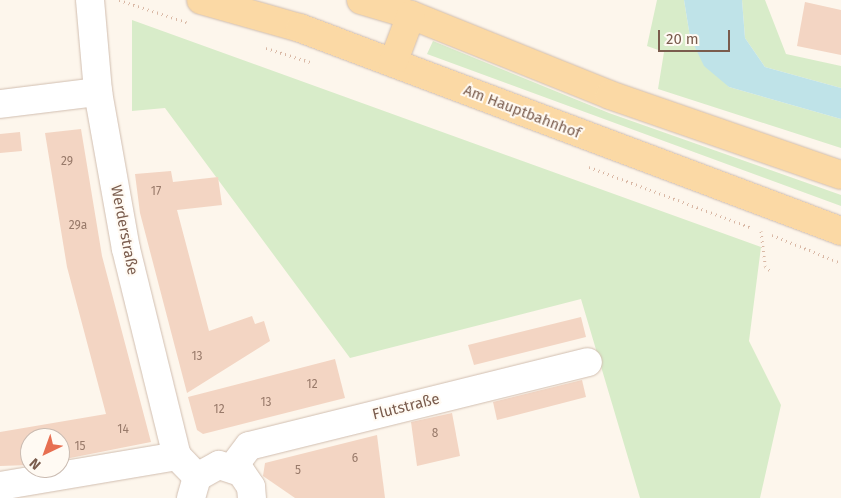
<!DOCTYPE html>
<meta charset="utf-8">
<style>
body{margin:0}
#map{position:relative;width:841px;height:498px;overflow:hidden;background:#fdf6ec;font-family:"Fira Sans",sans-serif}
div>[style]{position:absolute}
.green>*{inset:0;background:#d8ecc9}
.water>*{inset:0;background:#bfe3e8}
.building>*{inset:0;background:#f3d5c3}
.path>*{height:3px;margin-top:-1.5px;transform-origin:0;background:repeating-linear-gradient(90deg,#d9b8a5 0 1px,transparent 0 5px)}
.roads{filter:drop-shadow(0 0 1px #d1beb0) drop-shadow(0 0 1px #d1beb0)}
.minor>*{height:28px;margin:-14px;padding:0 14px;transform-origin:14px;border-radius:14px;background:#fff}
.major>*{height:28px;margin:-14px;padding:0 14px;transform-origin:14px;border-radius:14px;background:#fbd9a5}
span{translate:-50% -50%;white-space:nowrap;text-align:center;line-height:1.15;-webkit-text-stroke:4px #fffaf3;paint-order:stroke}
.number-label{font-size:12px;color:#987a6a}
.number-label span{-webkit-text-stroke-width:0}
.street-label{font-size:15px;color:#7a5c4d}
.north{position:absolute;left:20px;top:428px;width:50px;height:50px;box-sizing:border-box;background:#fffaf3;border:1px solid #cabbb1;border-radius:50%;rotate:222deg;font-size:14px;font-weight:700;line-height:20px;text-align:center;color:#7a5c4d}
.north::after{content:'';display:block;margin:auto;width:18px;height:22px;background:#e76f51;clip-path:polygon(50% 0,100% 100%,50% 72%,0 100%)}
.scale{position:absolute;left:658px;top:30px;width:72px;height:22px;box-sizing:border-box;border:2px solid #7a5c4d;border-top:0;padding-left:6px;font-size:15px;line-height:18px;white-space:nowrap;color:#7a5c4d;-webkit-text-stroke:4px #fffaf3;paint-order:stroke}
</style>
<div id="map">
<div class="green">
<i style="clip-path:polygon(657px 0,684px 0,690px 37px,729px 87px,841px 119px,841px 148px,658px 89px,664px 52px,647px 46px)"></i>
<i style="clip-path:polygon(742px 0,765px 0,786px 54px,841px 66px,841px 88px,765px 67px,745px 38px)"></i>
<i style="clip-path:polygon(132px 20px,761px 247px,749px 341px,781px 405px,760px 498px,640px 498px,581px 299px,350px 358px,165px 108px,132px 111px)"></i>
<i style="clip-path:polygon(433px 41px,609px 113px,841px 195px,841px 206px,427px 54px)"></i>
</div>
<div class="water">
<i style="clip-path:polygon(684px 0,742px 0,745px 38px,765px 67px,841px 88px,841px 119px,729px 87px,704px 66px,690px 37px)"></i>
</div>
<div class="building">
<i style="clip-path:polygon(805px 2px,841px 10px,841px 55px,797px 46px)"></i>
<i style="clip-path:polygon(81px 129px,102px 256px,151px 442px,60px 460px,60px 438px,30px 438px,30px 465px,0 466px,0 432px,106px 414px,67px 267px,45px 133px)"></i>
<i style="clip-path:polygon(20px 132px,22px 151px,0 153px,0 134px)"></i>
<i style="clip-path:polygon(171px 171px,173px 182px,218px 177px,222px 205px,177px 210px,209px 331px,252px 316px,255px 324px,264px 321px,270px 341px,187px 393px,140px 213px,135px 174px)"></i>
<i style="clip-path:polygon(581px 317px,586px 337px,474px 365px,468px 345px)"></i>
<i style="clip-path:polygon(335px 359px,345px 398px,203px 434px,197px 430px,188px 397px)"></i>
<i style="clip-path:polygon(582px 380px,586px 397px,497px 420px,493px 402px)"></i>
<i style="clip-path:polygon(452px 413px,460px 456px,417px 466px,411px 422px)"></i>
<i style="clip-path:polygon(377px 435px,385px 498px,295px 498px,263px 476px,265px 463px)"></i>
</div>
<div class="path">
<i style="left:119px;top:0;width:71px;rotate:18.2deg"></i>
<i style="left:266px;top:48px;width:46px;rotate:17.7deg"></i>
<i style="left:589px;top:167px;width:174px;rotate:20.5deg"></i>
<i style="left:761px;top:231px;width:35px;rotate:83deg"></i>
<i style="left:765px;top:266px;width:8px;rotate:40deg"></i>
<i style="left:772px;top:235px;width:74px;rotate:22.1deg"></i>
</div>
<div class="roads">
<div class="minor">
<i style="left:90px;top:0;width:92px;rotate:85deg"></i>
<i style="left:98px;top:92px;width:159px;rotate:79.9deg"></i>
<i style="left:126px;top:249px;width:213px;rotate:76.2deg"></i>
<i style="left:0;top:104px;width:99px;rotate:-7deg"></i>
<i style="left:233px;top:467px;width:26px;rotate:-53deg"></i>
<i style="left:249px;top:446px;width:349px;rotate:-13.9deg"></i>
<i style="left:0;top:486px;width:180px;rotate:-9.6deg"></i>
<i style="left:177px;top:456px;width:29px;rotate:46deg"></i>
<i style="left:191px;top:498px;width:22px;rotate:-74deg"></i>
<i style="left:197px;top:477px;width:25px;rotate:-29deg"></i>
<i style="left:219px;top:465px;width:23px;rotate:18deg"></i>
<i style="left:241px;top:472px;width:18px;rotate:56deg"></i>
<i style="left:251px;top:487px;width:11px;rotate:85deg"></i>
</div>
<div class="major">
<i style="left:201px;top:0;width:103px;rotate:15.8deg"></i>
<i style="left:300px;top:28px;width:578px;rotate:20.57deg"></i>
<i style="left:361px;top:0;width:52px;rotate:16.7deg"></i>
<i style="left:411px;top:15px;width:214px;rotate:21.9deg"></i>
<i style="left:610px;top:95px;width:244px;rotate:19.1deg"></i>
<i style="left:393px;top:63px;width:51px;rotate:-69.4deg"></i>
</div>
</div>
<div class="number-label">
<span style="left:67px;top:162px">29</span>
<span style="left:156px;top:192px">17</span>
<span style="left:78px;top:226px">29a</span>
<span style="left:197px;top:357px">13</span>
<span style="left:312px;top:385px">12</span>
<span style="left:266px;top:403px">13</span>
<span style="left:219px;top:410px">12</span>
<span style="left:123px;top:430px">14</span>
<span style="left:435px;top:434px">8</span>
<span style="left:80px;top:447px">15</span>
<span style="left:355px;top:459px">6</span>
<span style="left:298px;top:471px">5</span>
</div>
<div class="street-label">
<span style="left:522px;top:112px;rotate:21deg">Am Hauptbahnhof</span>
<span style="left:124px;top:230px;rotate:79deg">Werderstraße</span>
<span style="left:406px;top:407px;rotate:-14deg">Flutstraße</span>
</div>
<div class="north">N</div>
<div class="scale">20 m</div>
</div>
